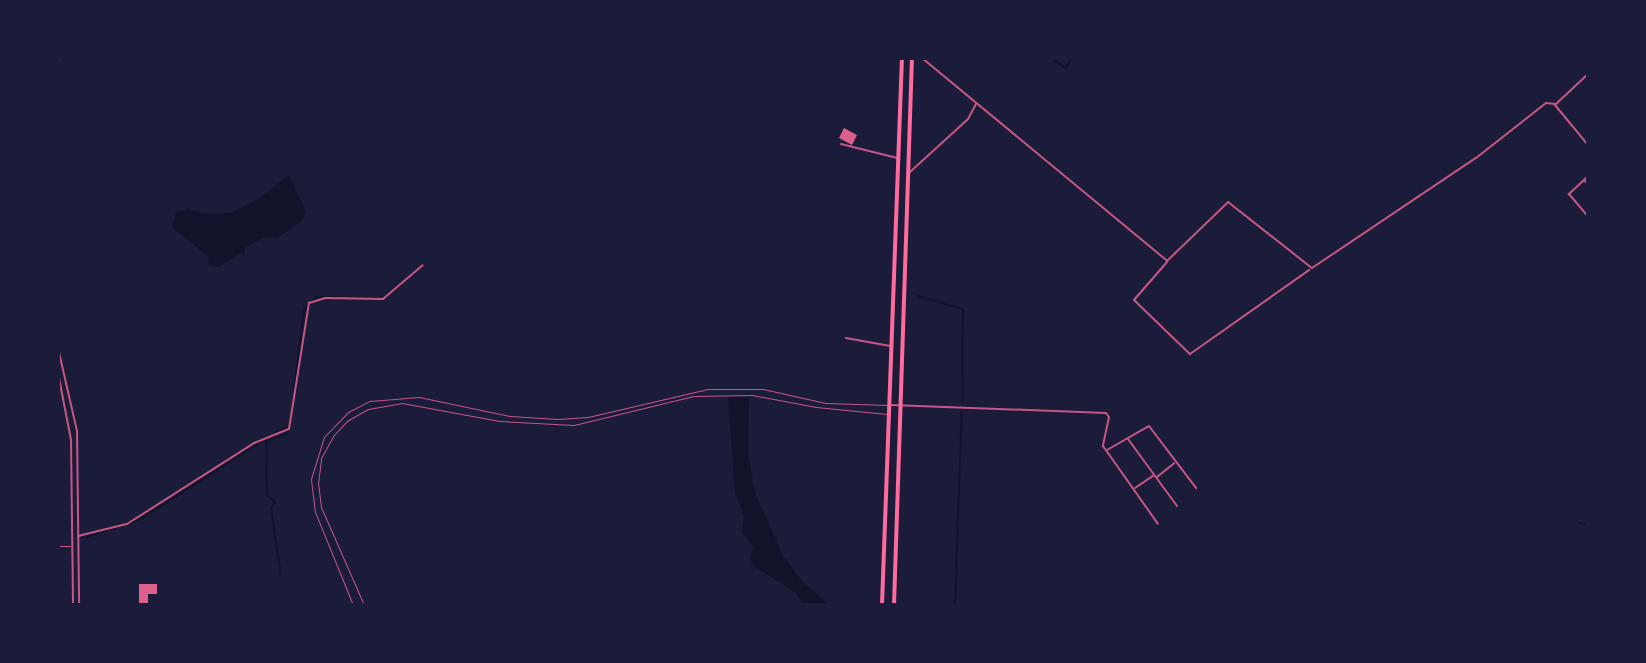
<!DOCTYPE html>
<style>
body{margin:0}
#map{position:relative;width:1646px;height:663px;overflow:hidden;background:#1b1b3a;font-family:"Exo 2",sans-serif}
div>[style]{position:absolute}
.water>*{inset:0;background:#12122b}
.stream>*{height:2px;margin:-1px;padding:0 1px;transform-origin:1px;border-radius:1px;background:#12122b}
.building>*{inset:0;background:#dd5f8e}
.service>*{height:1px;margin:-0.5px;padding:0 0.5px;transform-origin:0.5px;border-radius:0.5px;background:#c65784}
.minor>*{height:2px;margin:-1px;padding:0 1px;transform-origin:1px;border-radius:1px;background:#c65784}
.primary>*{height:3.5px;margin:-1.75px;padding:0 1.75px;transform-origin:1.75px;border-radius:1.75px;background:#ff6b9d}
span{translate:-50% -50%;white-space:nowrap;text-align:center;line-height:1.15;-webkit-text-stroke:6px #1b1b3a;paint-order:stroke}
.frame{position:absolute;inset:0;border:60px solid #1b1b3a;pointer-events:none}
</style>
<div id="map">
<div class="water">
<i style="clip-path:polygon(289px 175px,306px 211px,303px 220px,277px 238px,264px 237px,245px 248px,244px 256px,240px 253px,219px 267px,208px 265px,209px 257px,172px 227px,176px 213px,188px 209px,203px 214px,230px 213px,257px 200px)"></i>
<i style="clip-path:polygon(728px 397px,749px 397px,748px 452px,755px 493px,783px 556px,802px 581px,829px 605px,803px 605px,796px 593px,754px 566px,750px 559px,753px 547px,742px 532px,744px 516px,735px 493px)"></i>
</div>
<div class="stream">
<i style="left:1051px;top:58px;width:18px;rotate:34deg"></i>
<i style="left:1066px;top:68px;width:12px;rotate:-59deg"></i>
<i style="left:392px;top:292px;width:11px;rotate:-38deg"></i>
<i style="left:918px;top:296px;width:47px;rotate:16.1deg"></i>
<i style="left:963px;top:309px;width:92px;rotate:90.6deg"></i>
<i style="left:294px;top:391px;width:81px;rotate:-82.9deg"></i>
<i style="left:304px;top:311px;width:18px;rotate:-49deg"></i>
<i style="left:316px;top:297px;width:23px"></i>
<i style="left:226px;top:460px;width:70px;rotate:-28deg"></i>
<i style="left:173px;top:495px;width:33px;rotate:-31deg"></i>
<i style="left:1579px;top:523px;width:9px;rotate:6deg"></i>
<i style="left:86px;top:537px;width:56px;rotate:-17.8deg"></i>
<i style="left:139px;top:520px;width:141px;rotate:-32.6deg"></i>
<i style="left:280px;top:570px;width:63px;rotate:-98.3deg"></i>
<i style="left:271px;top:508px;width:7px;rotate:-56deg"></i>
<i style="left:275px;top:502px;width:11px;rotate:-139deg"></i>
<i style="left:267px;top:495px;width:54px;rotate:-91.1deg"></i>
<i style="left:266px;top:441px;width:22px;rotate:-18deg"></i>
<i style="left:955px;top:605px;width:196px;rotate:-88deg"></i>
</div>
<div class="building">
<i style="clip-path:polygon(844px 128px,857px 135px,852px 145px,839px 138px)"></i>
<i style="clip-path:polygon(139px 584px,157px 584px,157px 594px,148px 594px,148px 605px,139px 605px)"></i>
</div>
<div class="service">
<i style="left:58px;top:64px;width:6px;rotate:-72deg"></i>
<i style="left:58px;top:546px;width:12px"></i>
<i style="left:353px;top:605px;width:100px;rotate:-112.2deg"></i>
<i style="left:315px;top:512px;width:33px;rotate:-97deg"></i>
<i style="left:311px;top:479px;width:44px;rotate:-72.8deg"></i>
<i style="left:324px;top:437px;width:35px;rotate:-46deg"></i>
<i style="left:348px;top:412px;width:25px;rotate:-27deg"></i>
<i style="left:370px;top:401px;width:49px;rotate:-4.7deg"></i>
<i style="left:419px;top:397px;width:93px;rotate:11.8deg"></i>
<i style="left:510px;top:416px;width:48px;rotate:3.6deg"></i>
<i style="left:558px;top:419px;width:30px;rotate:-4deg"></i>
<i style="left:588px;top:417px;width:122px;rotate:-13.2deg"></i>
<i style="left:707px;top:389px;width:56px"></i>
<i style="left:763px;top:389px;width:64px;rotate:12.7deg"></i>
<i style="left:825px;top:403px;width:63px;rotate:1.8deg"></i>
<i style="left:364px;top:605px;width:107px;rotate:-113.7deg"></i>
<i style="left:321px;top:507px;width:23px;rotate:-97deg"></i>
<i style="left:318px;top:484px;width:26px;rotate:-83deg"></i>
<i style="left:321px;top:458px;width:25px;rotate:-61deg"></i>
<i style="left:333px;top:436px;width:21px;rotate:-47deg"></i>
<i style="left:347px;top:421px;width:24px;rotate:-30deg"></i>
<i style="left:368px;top:409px;width:35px;rotate:-10deg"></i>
<i style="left:402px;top:403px;width:99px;rotate:10.5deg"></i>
<i style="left:499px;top:421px;width:75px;rotate:3.1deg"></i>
<i style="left:574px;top:425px;width:123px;rotate:-13.6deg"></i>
<i style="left:694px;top:396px;width:58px;rotate:-1deg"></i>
<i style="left:752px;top:395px;width:65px;rotate:10.6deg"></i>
<i style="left:816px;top:407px;width:71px;rotate:5.6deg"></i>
</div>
<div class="minor">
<i style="left:922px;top:58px;width:318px;rotate:39.6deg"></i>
<i style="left:1167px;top:261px;width:85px;rotate:-44deg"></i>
<i style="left:1228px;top:202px;width:107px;rotate:38.2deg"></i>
<i style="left:1312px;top:268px;width:197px;rotate:-33.9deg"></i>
<i style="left:1476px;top:158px;width:89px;rotate:-38.2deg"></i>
<i style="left:1546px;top:103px;width:9px;rotate:6deg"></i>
<i style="left:1588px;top:74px;width:45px;rotate:136.8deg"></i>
<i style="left:1555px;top:105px;width:52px;rotate:50.5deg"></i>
<i style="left:841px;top:144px;width:58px;rotate:14deg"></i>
<i style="left:910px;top:172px;width:79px;rotate:-42.4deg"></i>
<i style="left:968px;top:119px;width:17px;rotate:-62deg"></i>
<i style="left:1588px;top:176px;width:6px;rotate:135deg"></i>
<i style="left:1584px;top:180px;width:6px;rotate:45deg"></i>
<i style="left:1584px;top:180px;width:21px;rotate:137deg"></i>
<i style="left:1569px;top:194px;width:30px;rotate:50deg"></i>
<i style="left:1167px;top:262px;width:50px;rotate:131deg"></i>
<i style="left:1134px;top:300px;width:78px;rotate:44deg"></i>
<i style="left:1190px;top:354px;width:146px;rotate:-35.2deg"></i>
<i style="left:846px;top:338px;width:45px;rotate:10.3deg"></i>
<i style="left:58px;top:348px;width:85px;rotate:77.1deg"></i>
<i style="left:77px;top:431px;width:174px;rotate:89.3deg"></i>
<i style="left:58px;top:373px;width:68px;rotate:79deg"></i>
<i style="left:71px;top:440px;width:165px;rotate:89.3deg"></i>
<i style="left:891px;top:405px;width:215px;rotate:2.1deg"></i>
<i style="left:1106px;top:413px;width:5px;rotate:53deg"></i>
<i style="left:1109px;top:417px;width:30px;rotate:102deg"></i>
<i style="left:1103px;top:446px;width:95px;rotate:54.8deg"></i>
<i style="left:1128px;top:439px;width:83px;rotate:53.8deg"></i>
<i style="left:1107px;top:450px;width:48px;rotate:-29.7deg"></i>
<i style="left:1149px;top:426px;width:78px;rotate:52.8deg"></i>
<i style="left:1157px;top:477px;width:22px;rotate:-39deg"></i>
<i style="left:1135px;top:488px;width:22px;rotate:-34deg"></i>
<i style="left:78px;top:536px;width:50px;rotate:-13.8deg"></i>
<i style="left:127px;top:524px;width:151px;rotate:-32.5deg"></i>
<i style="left:254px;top:443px;width:38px;rotate:-22deg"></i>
<i style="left:289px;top:429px;width:128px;rotate:-81deg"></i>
<i style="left:309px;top:303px;width:17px;rotate:-17deg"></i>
<i style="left:325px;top:298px;width:58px;rotate:1deg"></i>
<i style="left:383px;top:299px;width:52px;rotate:-40.4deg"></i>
</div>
<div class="primary">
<i style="left:882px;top:605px;width:547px;rotate:-87.91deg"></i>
<i style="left:894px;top:605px;width:547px;rotate:-88.12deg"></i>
</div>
<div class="frame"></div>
</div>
